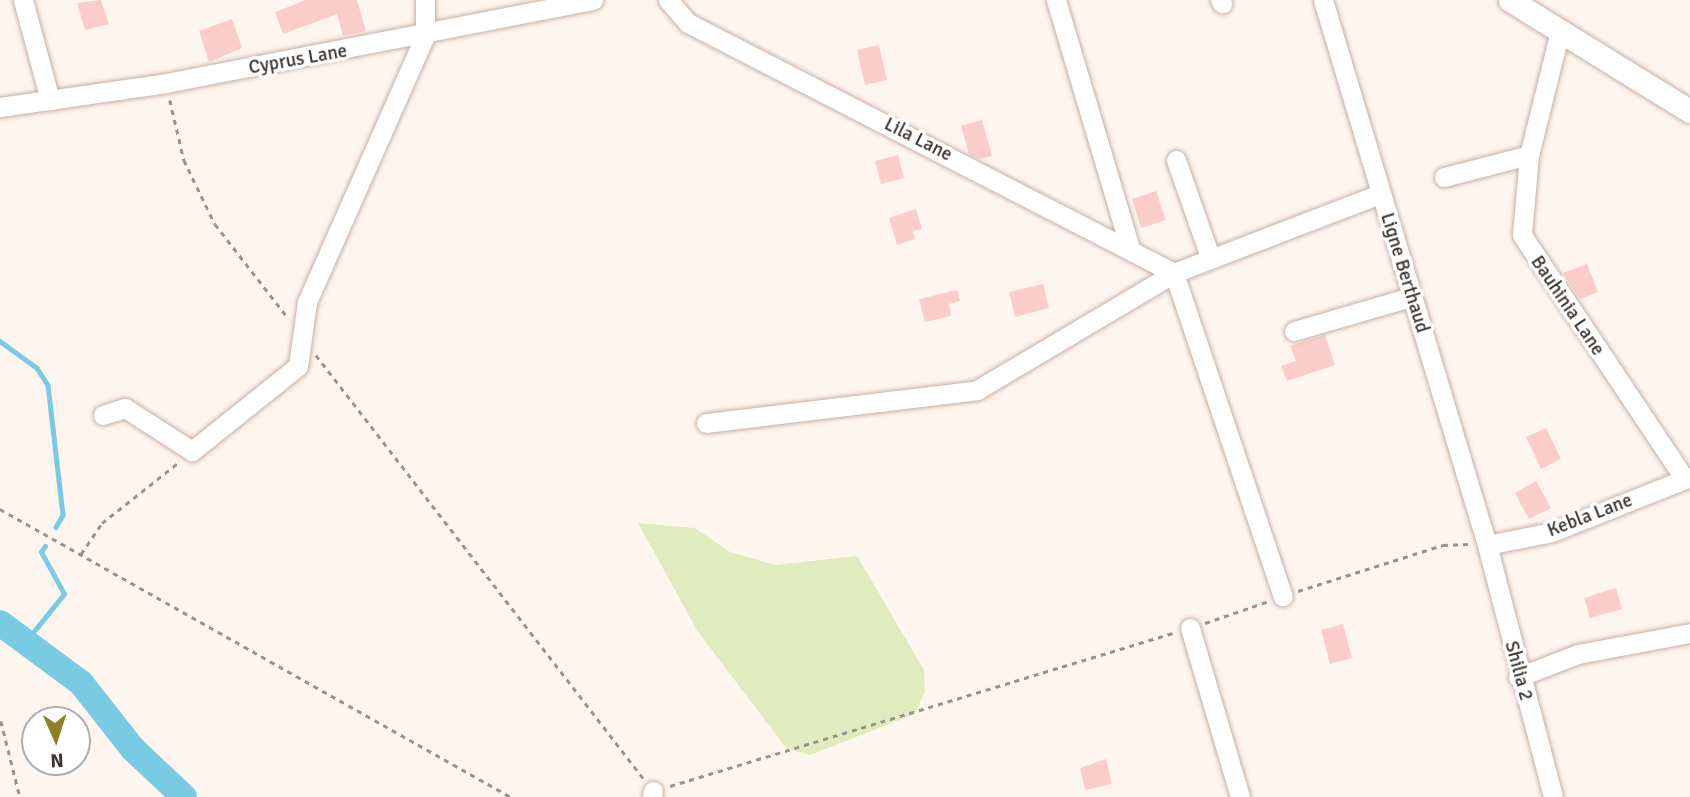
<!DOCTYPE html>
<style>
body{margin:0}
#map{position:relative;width:1690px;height:797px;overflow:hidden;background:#fff5ef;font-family:Signika,sans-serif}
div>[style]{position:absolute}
.green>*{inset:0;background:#e1ecbe}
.stream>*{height:4.5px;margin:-2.25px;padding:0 2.25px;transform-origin:2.25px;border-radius:2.25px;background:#79cbe3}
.river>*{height:26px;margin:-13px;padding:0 13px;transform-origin:13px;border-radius:13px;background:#79cbe3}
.building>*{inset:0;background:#fbcdca}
.path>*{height:2.5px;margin-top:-1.25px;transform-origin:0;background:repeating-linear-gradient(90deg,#9c928c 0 5px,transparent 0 10px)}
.roads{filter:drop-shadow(0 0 2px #c7b0a2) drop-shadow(0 0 2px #c7b0a2)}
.minor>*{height:19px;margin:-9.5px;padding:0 9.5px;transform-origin:9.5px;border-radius:9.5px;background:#fff}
.major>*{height:23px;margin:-11.5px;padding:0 11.5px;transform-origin:11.5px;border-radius:11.5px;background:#fff}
span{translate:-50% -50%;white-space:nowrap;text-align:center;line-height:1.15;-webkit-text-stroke:7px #fff;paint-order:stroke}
.street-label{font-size:19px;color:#3b322c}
.north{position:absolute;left:21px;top:706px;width:70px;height:70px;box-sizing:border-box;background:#fff;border:2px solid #b1adab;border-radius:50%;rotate:177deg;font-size:19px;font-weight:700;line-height:28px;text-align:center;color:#3b322c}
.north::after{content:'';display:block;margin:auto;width:24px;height:32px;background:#8a8128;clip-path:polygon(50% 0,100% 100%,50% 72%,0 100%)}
</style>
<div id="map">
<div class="green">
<i style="clip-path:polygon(638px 523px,695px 528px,730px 552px,775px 565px,857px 556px,924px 670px,925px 692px,915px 714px,810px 755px,787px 749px,698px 632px)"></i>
</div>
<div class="stream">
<i style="left:0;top:341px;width:46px;rotate:36.1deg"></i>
<i style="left:37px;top:368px;width:20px;rotate:57deg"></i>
<i style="left:48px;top:385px;width:131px;rotate:83.4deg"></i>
<i style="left:63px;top:515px;width:14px;rotate:120deg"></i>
<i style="left:27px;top:640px;width:59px;rotate:-51.2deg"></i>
<i style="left:64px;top:594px;width:48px;rotate:-118.7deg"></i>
<i style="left:41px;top:552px;width:7px;rotate:-56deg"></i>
</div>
<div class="river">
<i style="left:0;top:623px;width:101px;rotate:36.5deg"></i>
<i style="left:81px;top:683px;width:84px;rotate:51.8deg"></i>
<i style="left:133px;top:749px;width:70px;rotate:43.3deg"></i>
</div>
<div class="building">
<i style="clip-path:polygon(101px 0,109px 24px,85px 30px,77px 3px)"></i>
<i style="clip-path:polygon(306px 0,357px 0,366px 31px,343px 36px,337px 14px,283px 34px,275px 12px)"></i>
<i style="clip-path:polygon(232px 19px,242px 48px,209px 62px,199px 31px)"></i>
<i style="clip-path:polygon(879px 45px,887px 80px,865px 85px,857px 50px)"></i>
<i style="clip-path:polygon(982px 120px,992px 156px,979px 159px,969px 154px,961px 126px)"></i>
<i style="clip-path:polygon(898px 155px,904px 178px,881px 184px,875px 161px)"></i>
<i style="clip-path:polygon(1156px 191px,1166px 220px,1141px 228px,1132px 199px)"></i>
<i style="clip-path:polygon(916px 209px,922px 229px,913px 231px,915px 239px,897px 245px,889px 218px)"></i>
<i style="clip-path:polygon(1587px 264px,1598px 292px,1580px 299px,1563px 273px)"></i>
<i style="clip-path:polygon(1043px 284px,1049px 308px,1015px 317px,1009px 292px)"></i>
<i style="clip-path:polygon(957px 290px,960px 301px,949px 304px,951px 316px,925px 322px,919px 299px)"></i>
<i style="clip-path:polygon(1325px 335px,1335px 365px,1287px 381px,1281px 366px,1296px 361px,1290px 346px)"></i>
<i style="clip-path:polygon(1546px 428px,1561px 459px,1541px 469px,1526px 437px)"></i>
<i style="clip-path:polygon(1536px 481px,1551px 508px,1529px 519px,1515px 493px)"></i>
<i style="clip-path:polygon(1616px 588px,1622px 609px,1590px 618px,1584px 598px)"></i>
<i style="clip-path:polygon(1343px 624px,1352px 658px,1330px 664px,1321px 630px)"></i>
<i style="clip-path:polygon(1106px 759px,1112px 784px,1085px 790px,1080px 768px)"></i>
</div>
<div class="path">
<i style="left:170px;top:100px;width:62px;rotate:76.9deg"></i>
<i style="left:184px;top:160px;width:71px;rotate:64.2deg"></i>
<i style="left:215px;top:224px;width:120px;rotate:52.1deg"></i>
<i style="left:316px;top:355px;width:536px;rotate:52.28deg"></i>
<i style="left:0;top:509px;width:587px;rotate:29.41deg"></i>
<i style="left:81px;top:554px;width:37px;rotate:-56deg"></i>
<i style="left:102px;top:523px;width:98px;rotate:-38.4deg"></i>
<i style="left:1298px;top:591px;width:152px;rotate:-17.6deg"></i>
<i style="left:1443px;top:545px;width:27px;rotate:-2deg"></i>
<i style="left:1205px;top:623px;width:68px;rotate:-19deg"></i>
<i style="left:1px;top:721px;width:78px;rotate:76deg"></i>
<i style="left:670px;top:786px;width:529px;rotate:-16.93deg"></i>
</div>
<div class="roads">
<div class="minor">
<i style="left:23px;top:0;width:104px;rotate:74.9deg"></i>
<i style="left:668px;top:0;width:30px;rotate:49deg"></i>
<i style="left:688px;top:23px;width:547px;rotate:27.22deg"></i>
<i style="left:1174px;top:273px;width:341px;rotate:71.4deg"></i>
<i style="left:1056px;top:0;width:259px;rotate:73.4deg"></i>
<i style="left:1220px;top:0;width:4px;rotate:56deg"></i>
<i style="left:1323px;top:0;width:569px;rotate:73.25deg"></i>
<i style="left:1487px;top:545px;width:260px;rotate:75.3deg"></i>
<i style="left:1560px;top:31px;width:128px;rotate:104deg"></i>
<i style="left:1529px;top:155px;width:80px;rotate:95deg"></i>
<i style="left:1522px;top:235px;width:293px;rotate:56.3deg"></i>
<i style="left:0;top:107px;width:168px;rotate:-8.2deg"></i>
<i style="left:166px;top:83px;width:435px;rotate:-11deg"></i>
<i style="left:1176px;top:160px;width:103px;rotate:70.7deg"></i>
<i style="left:1444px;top:177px;width:88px;rotate:-14.5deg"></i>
<i style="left:1294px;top:331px;width:122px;rotate:-16.2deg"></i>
<i style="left:103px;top:415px;width:23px;rotate:-18deg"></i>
<i style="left:125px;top:408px;width:80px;rotate:32.7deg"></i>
<i style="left:192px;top:451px;width:136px;rotate:-38.7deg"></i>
<i style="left:298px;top:366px;width:65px;rotate:-82deg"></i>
<i style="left:307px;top:302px;width:291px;rotate:-66.1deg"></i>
<i style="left:425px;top:36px;width:36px;rotate:-90deg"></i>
<i style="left:706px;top:423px;width:273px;rotate:-6.9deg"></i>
<i style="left:977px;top:390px;width:229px;rotate:-30.7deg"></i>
<i style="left:1174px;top:273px;width:221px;rotate:-21deg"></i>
<i style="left:1487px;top:545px;width:66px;rotate:-11.3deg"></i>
<i style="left:1552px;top:532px;width:149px;rotate:-21.7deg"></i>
<i style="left:1190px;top:628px;width:176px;rotate:73.5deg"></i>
<i style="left:1518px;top:677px;width:64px;rotate:-21deg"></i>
<i style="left:1578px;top:654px;width:114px;rotate:-10.6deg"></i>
<i style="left:652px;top:797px;width:6px;rotate:-81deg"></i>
</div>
<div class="major">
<i style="left:1510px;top:0;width:211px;rotate:31.7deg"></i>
</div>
</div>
<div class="street-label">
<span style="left:298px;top:60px;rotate:-10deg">Cyprus Lane</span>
<span style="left:918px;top:140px;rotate:27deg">Lila Lane</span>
<span style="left:1404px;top:273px;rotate:73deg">Ligne Berthaud</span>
<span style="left:1567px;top:306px;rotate:56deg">Bauhinia Lane</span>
<span style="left:1590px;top:516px;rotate:-21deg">Kebla Lane</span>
<span style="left:1518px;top:671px;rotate:75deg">Shilia 2</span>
</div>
<div class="north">N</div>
</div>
